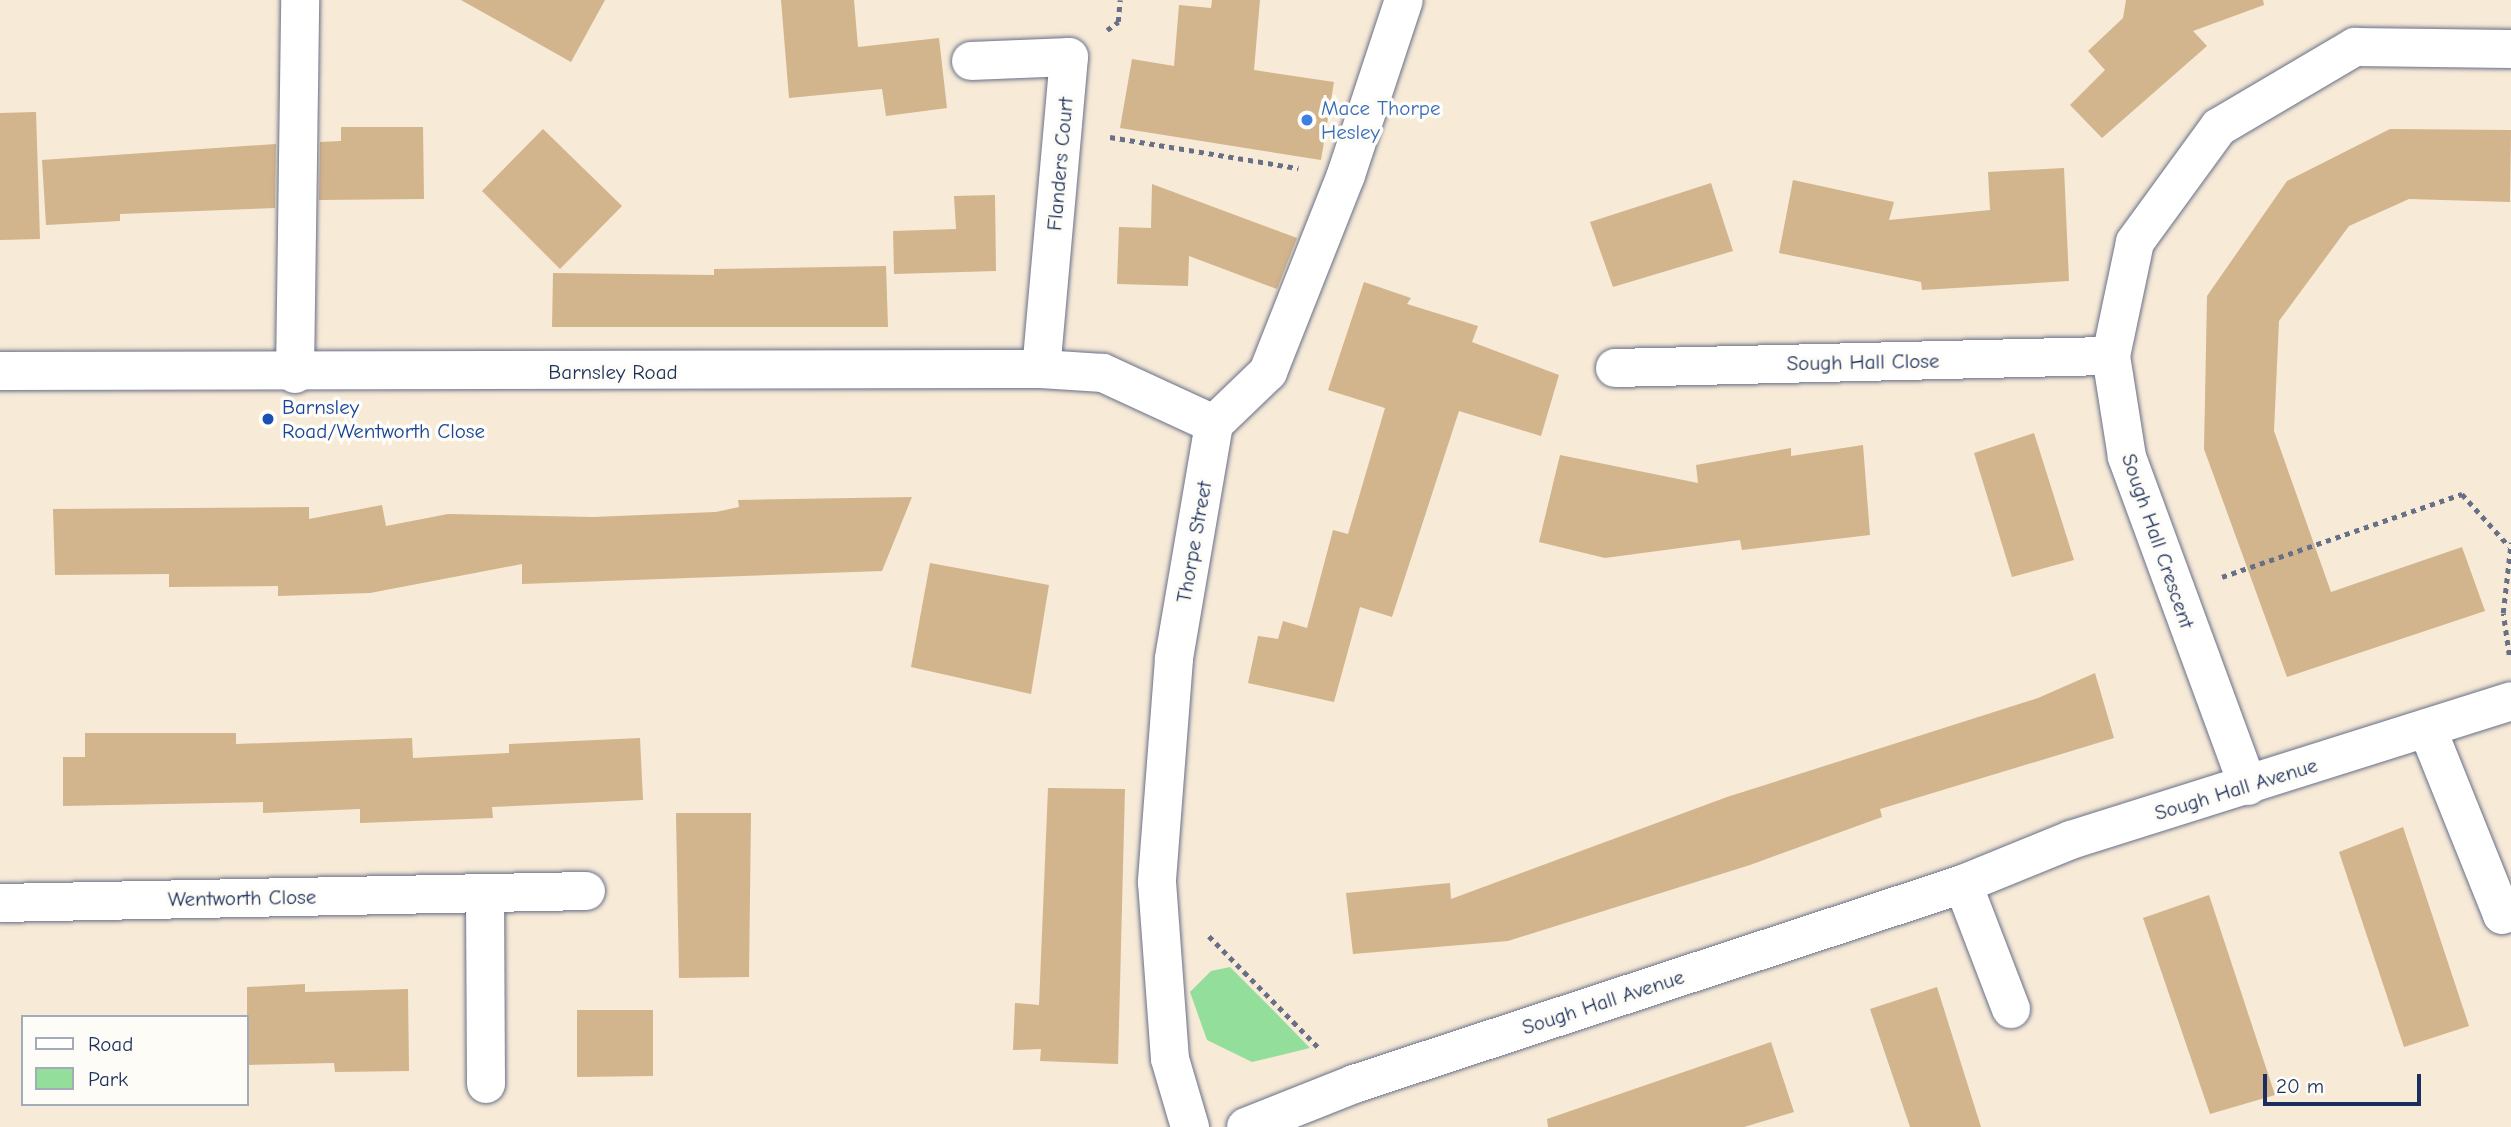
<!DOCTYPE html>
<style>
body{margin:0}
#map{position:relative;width:2511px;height:1127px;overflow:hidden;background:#f7ead7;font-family:"Comic Neue",sans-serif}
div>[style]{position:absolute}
.green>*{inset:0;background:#93de9b}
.building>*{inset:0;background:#d2b48d}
.path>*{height:4.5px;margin-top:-2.25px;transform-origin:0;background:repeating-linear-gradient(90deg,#687088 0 5px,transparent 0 10px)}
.roads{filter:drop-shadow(0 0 2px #687088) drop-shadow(0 0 2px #687088)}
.minor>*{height:38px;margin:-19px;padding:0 19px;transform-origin:19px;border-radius:19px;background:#fff}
.major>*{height:38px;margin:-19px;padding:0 19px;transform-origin:19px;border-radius:19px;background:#fff}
.dots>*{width:19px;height:19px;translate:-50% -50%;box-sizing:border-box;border:4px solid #fdfcf7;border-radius:50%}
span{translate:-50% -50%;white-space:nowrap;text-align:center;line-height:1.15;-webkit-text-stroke:7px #fdfcf7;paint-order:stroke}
.shop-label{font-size:21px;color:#366cbe}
.left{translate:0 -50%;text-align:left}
.street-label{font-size:21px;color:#1b2f5e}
.transit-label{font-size:21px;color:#164399}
.legend{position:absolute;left:21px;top:1015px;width:228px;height:91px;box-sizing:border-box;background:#fdfcf7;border:2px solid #a3aaba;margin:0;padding:9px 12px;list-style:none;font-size:21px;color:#1b2f5e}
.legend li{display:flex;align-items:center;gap:14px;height:35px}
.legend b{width:35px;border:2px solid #a3aaba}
.scale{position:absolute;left:2263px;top:1074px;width:158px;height:32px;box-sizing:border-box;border:4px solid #1b2f5e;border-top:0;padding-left:9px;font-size:21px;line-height:24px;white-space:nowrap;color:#1b2f5e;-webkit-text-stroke:5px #fdfcf7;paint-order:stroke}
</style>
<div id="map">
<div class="green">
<i style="clip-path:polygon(1230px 967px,1272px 1009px,1310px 1048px,1252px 1062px,1207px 1040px,1190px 992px,1211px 971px)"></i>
</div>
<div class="building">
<i style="clip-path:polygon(461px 0,605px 0,571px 62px)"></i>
<i style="clip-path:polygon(781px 0,854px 0,858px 47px,939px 38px,947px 108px,886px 116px,882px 89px,789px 98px)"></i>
<i style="clip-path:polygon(1212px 0,1260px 0,1254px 70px,1334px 82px,1321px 160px,1120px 128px,1132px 59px,1174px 66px,1179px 5px,1211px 8px)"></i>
<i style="clip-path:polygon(2126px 0,2263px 0,2264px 5px,2193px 31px,2207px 46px,2102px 138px,2070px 105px,2105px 70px,2088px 51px,2123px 18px)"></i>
<i style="clip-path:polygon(36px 112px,40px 239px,0 240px,0 113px)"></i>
<i style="clip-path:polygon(341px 127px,423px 127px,424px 199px,319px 200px,320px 142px,341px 141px)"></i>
<i style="clip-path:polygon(543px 129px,622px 206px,560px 269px,482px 191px)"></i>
<i style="clip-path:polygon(2390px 129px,2511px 130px,2510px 202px,2409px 199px,2349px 226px,2279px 321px,2274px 431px,2331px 592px,2462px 547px,2485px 611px,2287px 677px,2204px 449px,2207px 296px,2287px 181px)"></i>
<i style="clip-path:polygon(276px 144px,275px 208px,120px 214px,120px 221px,46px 225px,42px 160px)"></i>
<i style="clip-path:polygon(2064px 168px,2069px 281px,1922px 290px,1921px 282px,1779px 253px,1793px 180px,1894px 202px,1889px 220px,1990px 210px,1988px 172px)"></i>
<i style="clip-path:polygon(1711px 183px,1733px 251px,1613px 287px,1590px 222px)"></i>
<i style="clip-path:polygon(1152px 184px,1297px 238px,1277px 289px,1189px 256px,1188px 286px,1117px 284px,1119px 227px,1151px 228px)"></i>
<i style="clip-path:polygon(995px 195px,996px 271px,894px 274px,893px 231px,956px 229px,954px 196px)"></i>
<i style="clip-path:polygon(886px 266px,888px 327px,552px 327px,553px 273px,714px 275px,714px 269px)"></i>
<i style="clip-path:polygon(1364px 282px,1411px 298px,1407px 304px,1478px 326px,1472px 342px,1559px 375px,1541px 436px,1459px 411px,1392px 617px,1360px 607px,1334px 702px,1248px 683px,1258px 636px,1278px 639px,1283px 621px,1307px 628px,1333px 530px,1348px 534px,1385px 408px,1328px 390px)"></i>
<i style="clip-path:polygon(2034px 433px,2074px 560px,2012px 577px,1974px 453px)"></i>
<i style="clip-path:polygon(1863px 445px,1870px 535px,1742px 550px,1740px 540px,1605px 558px,1539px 542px,1560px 455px,1698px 483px,1696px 465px,1791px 448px,1791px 456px)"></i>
<i style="clip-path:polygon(912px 497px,882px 571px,522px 584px,522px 564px,370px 593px,278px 596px,278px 586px,169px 587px,169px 574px,55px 575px,53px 509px,309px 507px,309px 519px,382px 505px,386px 526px,448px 514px,593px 517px,716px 512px,739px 507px,738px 500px)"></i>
<i style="clip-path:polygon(930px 563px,1049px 585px,1031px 694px,911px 667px)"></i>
<i style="clip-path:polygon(2095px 673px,2114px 738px,1880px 809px,1882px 817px,1750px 865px,1508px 941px,1353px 954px,1346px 893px,1450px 883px,1451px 899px,1727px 797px,2038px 698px)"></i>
<i style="clip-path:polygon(85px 733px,236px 733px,236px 744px,412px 738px,413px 758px,509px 753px,509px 744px,640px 738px,643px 800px,492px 807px,493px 818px,360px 823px,360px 809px,263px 813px,263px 802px,63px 806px,63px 757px,85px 757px)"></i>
<i style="clip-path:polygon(1048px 788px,1125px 789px,1118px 1064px,1040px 1061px,1041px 1049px,1013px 1050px,1015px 1003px,1039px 1005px)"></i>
<i style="clip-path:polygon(676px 813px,751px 813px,749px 977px,679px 978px)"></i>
<i style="clip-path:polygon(2403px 827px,2469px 1026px,2404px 1047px,2339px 852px)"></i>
<i style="clip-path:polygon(2209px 895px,2275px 1095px,2210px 1114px,2143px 918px)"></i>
<i style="clip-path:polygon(305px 984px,305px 992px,408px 989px,409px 1071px,335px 1072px,334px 1063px,247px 1065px,247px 987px)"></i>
<i style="clip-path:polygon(1937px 987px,1981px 1127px,1910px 1127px,1870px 1009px)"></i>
<i style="clip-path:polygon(577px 1010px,653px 1010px,653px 1076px,577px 1077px)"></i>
<i style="clip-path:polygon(1771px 1042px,1794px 1112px,1744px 1127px,1548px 1127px,1547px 1119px)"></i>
</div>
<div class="path">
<i style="left:1107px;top:30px;width:14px;rotate:-36deg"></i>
<i style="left:1118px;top:22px;width:22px;rotate:-85deg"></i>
<i style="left:1110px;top:137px;width:191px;rotate:9.4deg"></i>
<i style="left:2222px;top:577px;width:254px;rotate:-19.1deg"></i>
<i style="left:2462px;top:494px;width:70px;rotate:47.9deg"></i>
<i style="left:2509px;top:655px;width:42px;rotate:-98.1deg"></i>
<i style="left:2503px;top:613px;width:71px;rotate:-83.6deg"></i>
<i style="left:1209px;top:936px;width:156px;rotate:45.5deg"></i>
</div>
<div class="roads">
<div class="minor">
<i style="left:971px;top:61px;width:98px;rotate:-2.3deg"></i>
<i style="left:1069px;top:57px;width:313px;rotate:95.1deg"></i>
<i style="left:1615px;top:368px;width:496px;rotate:-1.4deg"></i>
<i style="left:295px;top:374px;width:374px;rotate:-89.2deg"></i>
<i style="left:1214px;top:424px;width:75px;rotate:-43.9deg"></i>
<i style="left:1268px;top:372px;width:212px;rotate:-68.4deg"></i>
<i style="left:1346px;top:175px;width:184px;rotate:-71.7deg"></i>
<i style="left:2427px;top:728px;width:201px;rotate:68.1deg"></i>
<i style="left:2502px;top:915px;width:9px;rotate:-18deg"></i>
<i style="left:2248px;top:786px;width:351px;rotate:-110.2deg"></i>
<i style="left:2127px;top:457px;width:102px;rotate:-99deg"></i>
<i style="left:2111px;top:356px;width:116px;rotate:-78.1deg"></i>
<i style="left:2135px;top:242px;width:142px;rotate:-53.9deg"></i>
<i style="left:2219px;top:127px;width:158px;rotate:-30.5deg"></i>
<i style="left:2355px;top:47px;width:156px;rotate:0.7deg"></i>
<i style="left:1963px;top:884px;width:134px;rotate:69deg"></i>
<i style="left:485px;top:893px;width:191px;rotate:89.7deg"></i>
<i style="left:0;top:903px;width:586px;rotate:-1.17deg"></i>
<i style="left:1246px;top:1127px;width:116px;rotate:-21.7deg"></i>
<i style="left:1354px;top:1084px;width:641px;rotate:-18.18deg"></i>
<i style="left:1963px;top:884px;width:117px;rotate:-22.2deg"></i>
<i style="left:2071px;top:840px;width:461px;rotate:-17.5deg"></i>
</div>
<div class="major">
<i style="left:0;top:371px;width:1041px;rotate:-0.11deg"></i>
<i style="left:1041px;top:369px;width:62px;rotate:3.7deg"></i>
<i style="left:1103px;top:373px;width:122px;rotate:24.7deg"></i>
<i style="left:1214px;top:424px;width:238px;rotate:99.7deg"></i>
<i style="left:1174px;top:659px;width:224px;rotate:94.4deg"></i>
<i style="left:1157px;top:882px;width:177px;rotate:85.8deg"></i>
<i style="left:1170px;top:1059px;width:71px;rotate:73.6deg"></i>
</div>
</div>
<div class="dots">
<i style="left:1307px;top:120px;background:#3f7fe0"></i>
<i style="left:268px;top:419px;background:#1a4fb4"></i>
</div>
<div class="shop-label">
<span class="left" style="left:1321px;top:120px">Mace Thorpe<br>Hesley</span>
</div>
<div class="street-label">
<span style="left:1060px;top:164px;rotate:-85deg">Flanders Court</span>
<span style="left:1863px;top:362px;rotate:-1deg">Sough Hall Close</span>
<span style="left:613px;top:372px">Barnsley Road</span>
<span style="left:2158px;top:541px;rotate:71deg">Sough Hall Crescent</span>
<span style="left:1194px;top:542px;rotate:-80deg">Thorpe Street</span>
<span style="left:2236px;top:789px;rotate:-17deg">Sough Hall Avenue</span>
<span style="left:242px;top:898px;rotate:-1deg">Wentworth Close</span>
<span style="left:1603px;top:1002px;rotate:-18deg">Sough Hall Avenue</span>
</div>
<div class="transit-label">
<span class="left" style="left:282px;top:419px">Barnsley<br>Road/Wentworth Close</span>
</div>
<ul class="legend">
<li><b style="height:9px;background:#fff"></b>Road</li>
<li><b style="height:19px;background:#93de9b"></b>Park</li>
</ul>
<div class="scale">20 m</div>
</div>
